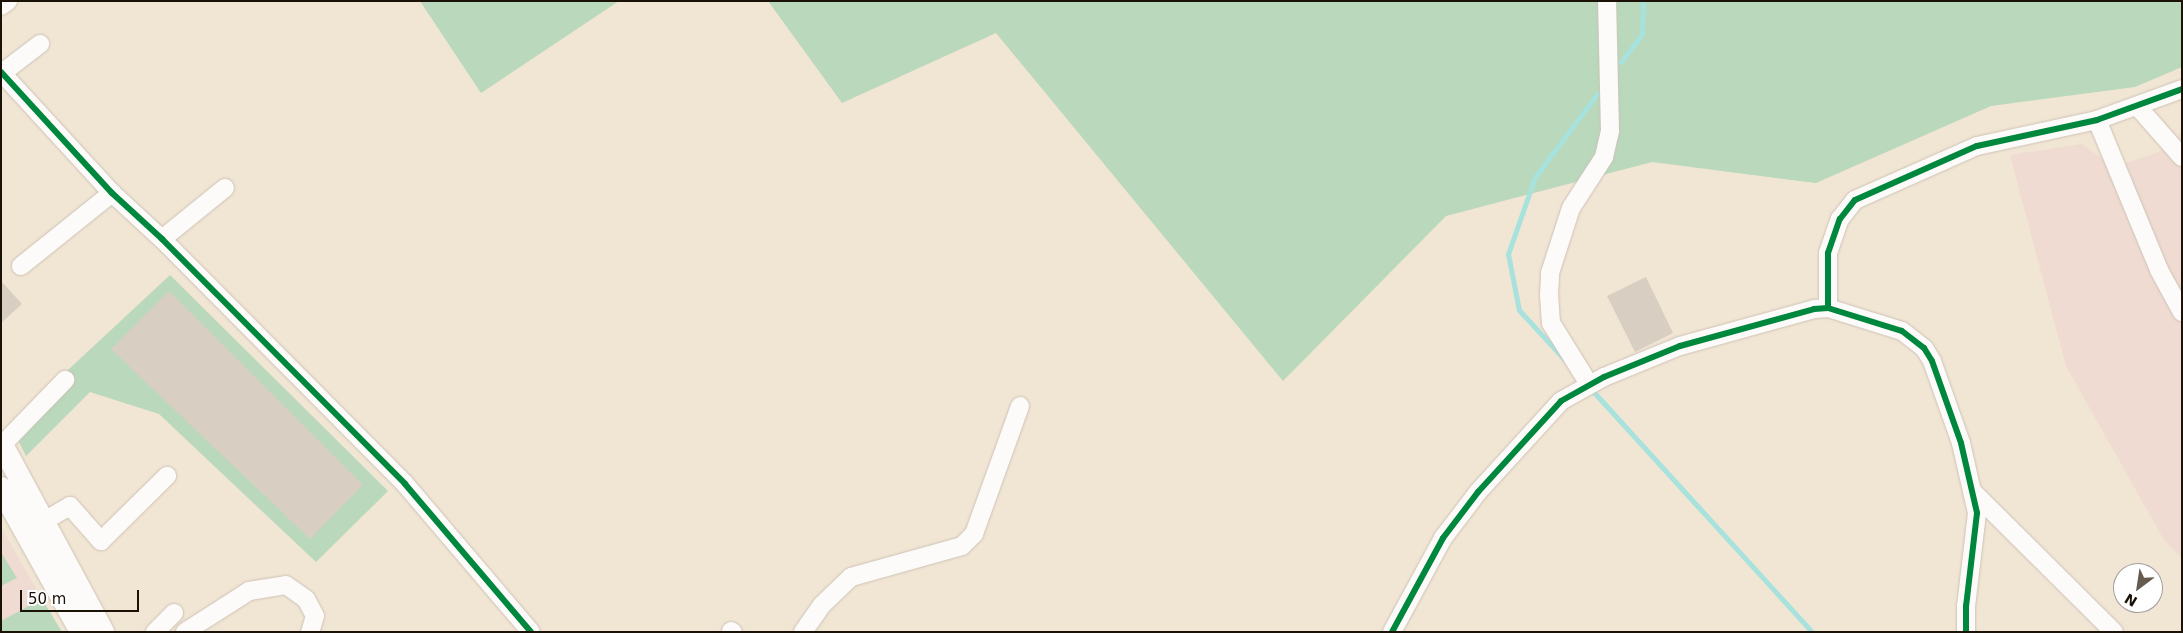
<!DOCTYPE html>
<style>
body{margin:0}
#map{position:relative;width:2183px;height:633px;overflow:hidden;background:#f1e5d4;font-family:"DejaVu Sans",sans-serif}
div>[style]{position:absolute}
.education>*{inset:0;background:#efdbd1}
.green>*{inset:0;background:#b9d8bc}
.stream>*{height:5px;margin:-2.5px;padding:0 2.5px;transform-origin:2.5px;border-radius:2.5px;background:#a8e2dd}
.building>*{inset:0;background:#d8cec1}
.roads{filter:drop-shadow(0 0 1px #cdc3b6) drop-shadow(0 0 1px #cdc3b6)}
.minor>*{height:18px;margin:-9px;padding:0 9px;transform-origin:9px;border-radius:9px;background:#fdfbf9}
.major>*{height:22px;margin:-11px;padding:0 11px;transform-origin:11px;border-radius:11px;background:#fdfbf9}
.cycleway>*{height:6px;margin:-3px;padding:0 3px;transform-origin:3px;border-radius:3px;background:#00873e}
span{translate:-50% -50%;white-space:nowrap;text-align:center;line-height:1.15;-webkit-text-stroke:5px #fff;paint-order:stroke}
.frame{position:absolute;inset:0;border:2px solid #1a1207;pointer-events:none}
.north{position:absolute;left:2113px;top:563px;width:50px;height:50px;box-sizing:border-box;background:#fff;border:1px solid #a3a09c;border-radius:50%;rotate:211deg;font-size:14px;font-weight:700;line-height:20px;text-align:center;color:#1a1207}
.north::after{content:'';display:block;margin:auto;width:18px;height:22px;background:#655c4f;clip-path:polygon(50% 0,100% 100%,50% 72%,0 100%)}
.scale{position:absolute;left:20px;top:590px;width:119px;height:22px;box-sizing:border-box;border:2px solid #1a1207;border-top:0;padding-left:6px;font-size:15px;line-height:18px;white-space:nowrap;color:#1a1207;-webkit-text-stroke:4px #fff;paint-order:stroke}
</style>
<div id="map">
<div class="education">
<i style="clip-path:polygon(2182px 132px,2182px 558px,2164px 540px,2066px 366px,2010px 155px,2082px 144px,2114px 167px,2159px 152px)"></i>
<i style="clip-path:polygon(1px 527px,42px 599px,62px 632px,1px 632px)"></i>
</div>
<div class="green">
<i style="clip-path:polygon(420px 1px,619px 1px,481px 93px)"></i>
<i style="clip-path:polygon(768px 1px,2182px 1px,2182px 67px,2135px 87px,1991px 106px,1816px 183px,1652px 162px,1446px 216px,1283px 381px,996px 33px,842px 103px)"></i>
<i style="clip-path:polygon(170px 275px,388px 491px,316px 562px,159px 414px,90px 392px,26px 456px,10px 424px)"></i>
<i style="clip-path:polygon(1px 552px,17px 578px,1px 586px)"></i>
<i style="clip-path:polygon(42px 599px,62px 632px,1px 632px,1px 621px)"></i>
</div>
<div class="stream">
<i style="left:1621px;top:62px;width:35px;rotate:-53deg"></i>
<i style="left:1642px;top:34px;width:33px;rotate:-88deg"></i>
<i style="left:1565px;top:360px;width:68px;rotate:-132.6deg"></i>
<i style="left:1519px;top:310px;width:57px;rotate:-101.1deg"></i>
<i style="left:1508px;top:254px;width:82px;rotate:-70.7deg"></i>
<i style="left:1535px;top:177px;width:104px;rotate:-53.2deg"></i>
<i style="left:1591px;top:389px;width:328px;rotate:47.7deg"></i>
</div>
<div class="building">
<i style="clip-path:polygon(1646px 277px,1673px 333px,1635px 352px,1607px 296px)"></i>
<i style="clip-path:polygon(1px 281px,22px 304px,1px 323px)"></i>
<i style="clip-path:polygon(169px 291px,363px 485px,310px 539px,111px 349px)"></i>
</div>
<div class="roads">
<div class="minor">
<i style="left:1px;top:6px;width:9px;rotate:-36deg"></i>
<i style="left:1px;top:72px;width:164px;rotate:47.5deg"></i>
<i style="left:112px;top:193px;width:68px;rotate:42.6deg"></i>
<i style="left:162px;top:239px;width:345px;rotate:45.2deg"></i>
<i style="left:405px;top:484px;width:194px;rotate:49.6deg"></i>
<i style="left:2px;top:73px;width:48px;rotate:-37.3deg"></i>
<i style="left:2138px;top:107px;width:67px;rotate:48.7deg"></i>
<i style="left:2097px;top:120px;width:162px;rotate:67.5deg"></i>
<i style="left:2159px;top:270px;width:48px;rotate:61.3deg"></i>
<i style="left:162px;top:239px;width:81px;rotate:-39deg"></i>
<i style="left:21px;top:266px;width:117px;rotate:-38.7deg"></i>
<i style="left:1828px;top:308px;width:55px;rotate:-90deg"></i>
<i style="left:1828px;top:253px;width:36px;rotate:-71deg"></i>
<i style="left:1840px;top:219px;width:24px;rotate:-52deg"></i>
<i style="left:1855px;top:200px;width:133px;rotate:-23.9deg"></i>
<i style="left:1977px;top:146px;width:123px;rotate:-12.2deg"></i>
<i style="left:2097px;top:120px;width:90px;rotate:-20deg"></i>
<i style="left:1589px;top:384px;width:72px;rotate:-121.9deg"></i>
<i style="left:1551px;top:323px;width:28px;rotate:-94deg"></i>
<i style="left:1549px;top:295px;width:22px;rotate:-87deg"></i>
<i style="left:1550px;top:273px;width:68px;rotate:-72.1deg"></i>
<i style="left:1571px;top:208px;width:61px;rotate:-57.1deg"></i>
<i style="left:1604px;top:157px;width:27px;rotate:-77deg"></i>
<i style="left:1610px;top:131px;width:130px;rotate:-91.3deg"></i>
<i style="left:2px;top:445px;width:91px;rotate:-45.9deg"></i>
<i style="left:1972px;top:491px;width:200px;rotate:44.8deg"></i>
<i style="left:44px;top:521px;width:30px;rotate:-30deg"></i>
<i style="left:70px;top:506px;width:47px;rotate:48.5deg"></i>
<i style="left:101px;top:541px;width:93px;rotate:-44.6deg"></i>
<i style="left:731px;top:631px;width:2px;rotate:27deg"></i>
<i style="left:155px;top:632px;width:27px;rotate:-45deg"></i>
<i style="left:185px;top:632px;width:76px;rotate:-32.6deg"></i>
<i style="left:249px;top:591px;width:37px;rotate:-9deg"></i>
<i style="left:286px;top:585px;width:24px;rotate:35deg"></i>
<i style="left:306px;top:599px;width:19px;rotate:62deg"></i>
<i style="left:315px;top:616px;width:17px;rotate:107deg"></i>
<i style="left:803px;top:632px;width:33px;rotate:-55deg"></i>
<i style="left:822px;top:605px;width:40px;rotate:-44deg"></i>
<i style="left:851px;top:577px;width:115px;rotate:-15.6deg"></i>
<i style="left:962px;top:546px;width:17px;rotate:-45deg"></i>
<i style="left:974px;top:534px;width:136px;rotate:-70.2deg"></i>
<i style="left:1392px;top:632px;width:107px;rotate:-61.5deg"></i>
<i style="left:1443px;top:538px;width:58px;rotate:-52.7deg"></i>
<i style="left:1478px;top:492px;width:123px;rotate:-47.6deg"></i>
<i style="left:1561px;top:401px;width:49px;rotate:-29.2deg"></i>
<i style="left:1604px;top:377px;width:82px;rotate:-22.2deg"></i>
<i style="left:1680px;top:346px;width:139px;rotate:-15.4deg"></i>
<i style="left:1814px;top:309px;width:14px;rotate:-4deg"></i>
<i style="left:1828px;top:308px;width:77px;rotate:17.3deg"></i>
<i style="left:1902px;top:331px;width:28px;rotate:38deg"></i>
<i style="left:1924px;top:348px;width:15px;rotate:58deg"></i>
<i style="left:1932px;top:361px;width:87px;rotate:70.5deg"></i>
<i style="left:1961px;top:443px;width:72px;rotate:77.1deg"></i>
<i style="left:1977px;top:513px;width:94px;rotate:96.7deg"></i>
<i style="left:1966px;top:606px;width:26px;rotate:90deg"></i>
</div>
<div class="major">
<i style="left:1px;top:443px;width:215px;rotate:61.6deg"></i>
<i style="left:1px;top:488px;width:165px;rotate:60.9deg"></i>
</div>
</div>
<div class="cycleway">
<i style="left:1px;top:72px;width:164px;rotate:47.5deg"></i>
<i style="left:112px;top:193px;width:68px;rotate:42.6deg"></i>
<i style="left:162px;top:239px;width:345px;rotate:45.2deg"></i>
<i style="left:405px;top:484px;width:194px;rotate:49.6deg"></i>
<i style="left:1828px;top:308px;width:55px;rotate:-90deg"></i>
<i style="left:1828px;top:253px;width:36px;rotate:-71deg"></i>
<i style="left:1840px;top:219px;width:24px;rotate:-52deg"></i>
<i style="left:1855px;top:200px;width:133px;rotate:-23.9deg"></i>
<i style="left:1977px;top:146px;width:123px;rotate:-12.2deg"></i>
<i style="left:2097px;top:120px;width:90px;rotate:-20deg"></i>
<i style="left:1392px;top:632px;width:107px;rotate:-61.5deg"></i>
<i style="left:1443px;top:538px;width:58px;rotate:-52.7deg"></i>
<i style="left:1478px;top:492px;width:123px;rotate:-47.6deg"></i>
<i style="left:1561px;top:401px;width:49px;rotate:-29.2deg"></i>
<i style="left:1604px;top:377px;width:82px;rotate:-22.2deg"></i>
<i style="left:1680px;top:346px;width:139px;rotate:-15.4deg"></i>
<i style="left:1814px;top:309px;width:14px;rotate:-4deg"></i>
<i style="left:1828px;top:308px;width:77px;rotate:17.3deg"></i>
<i style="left:1902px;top:331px;width:28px;rotate:38deg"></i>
<i style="left:1924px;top:348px;width:15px;rotate:58deg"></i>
<i style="left:1932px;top:361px;width:87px;rotate:70.5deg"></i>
<i style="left:1961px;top:443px;width:72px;rotate:77.1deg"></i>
<i style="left:1977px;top:513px;width:94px;rotate:96.7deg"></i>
<i style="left:1966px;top:606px;width:26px;rotate:90deg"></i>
</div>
<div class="frame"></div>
<div class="north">N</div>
<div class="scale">50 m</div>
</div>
